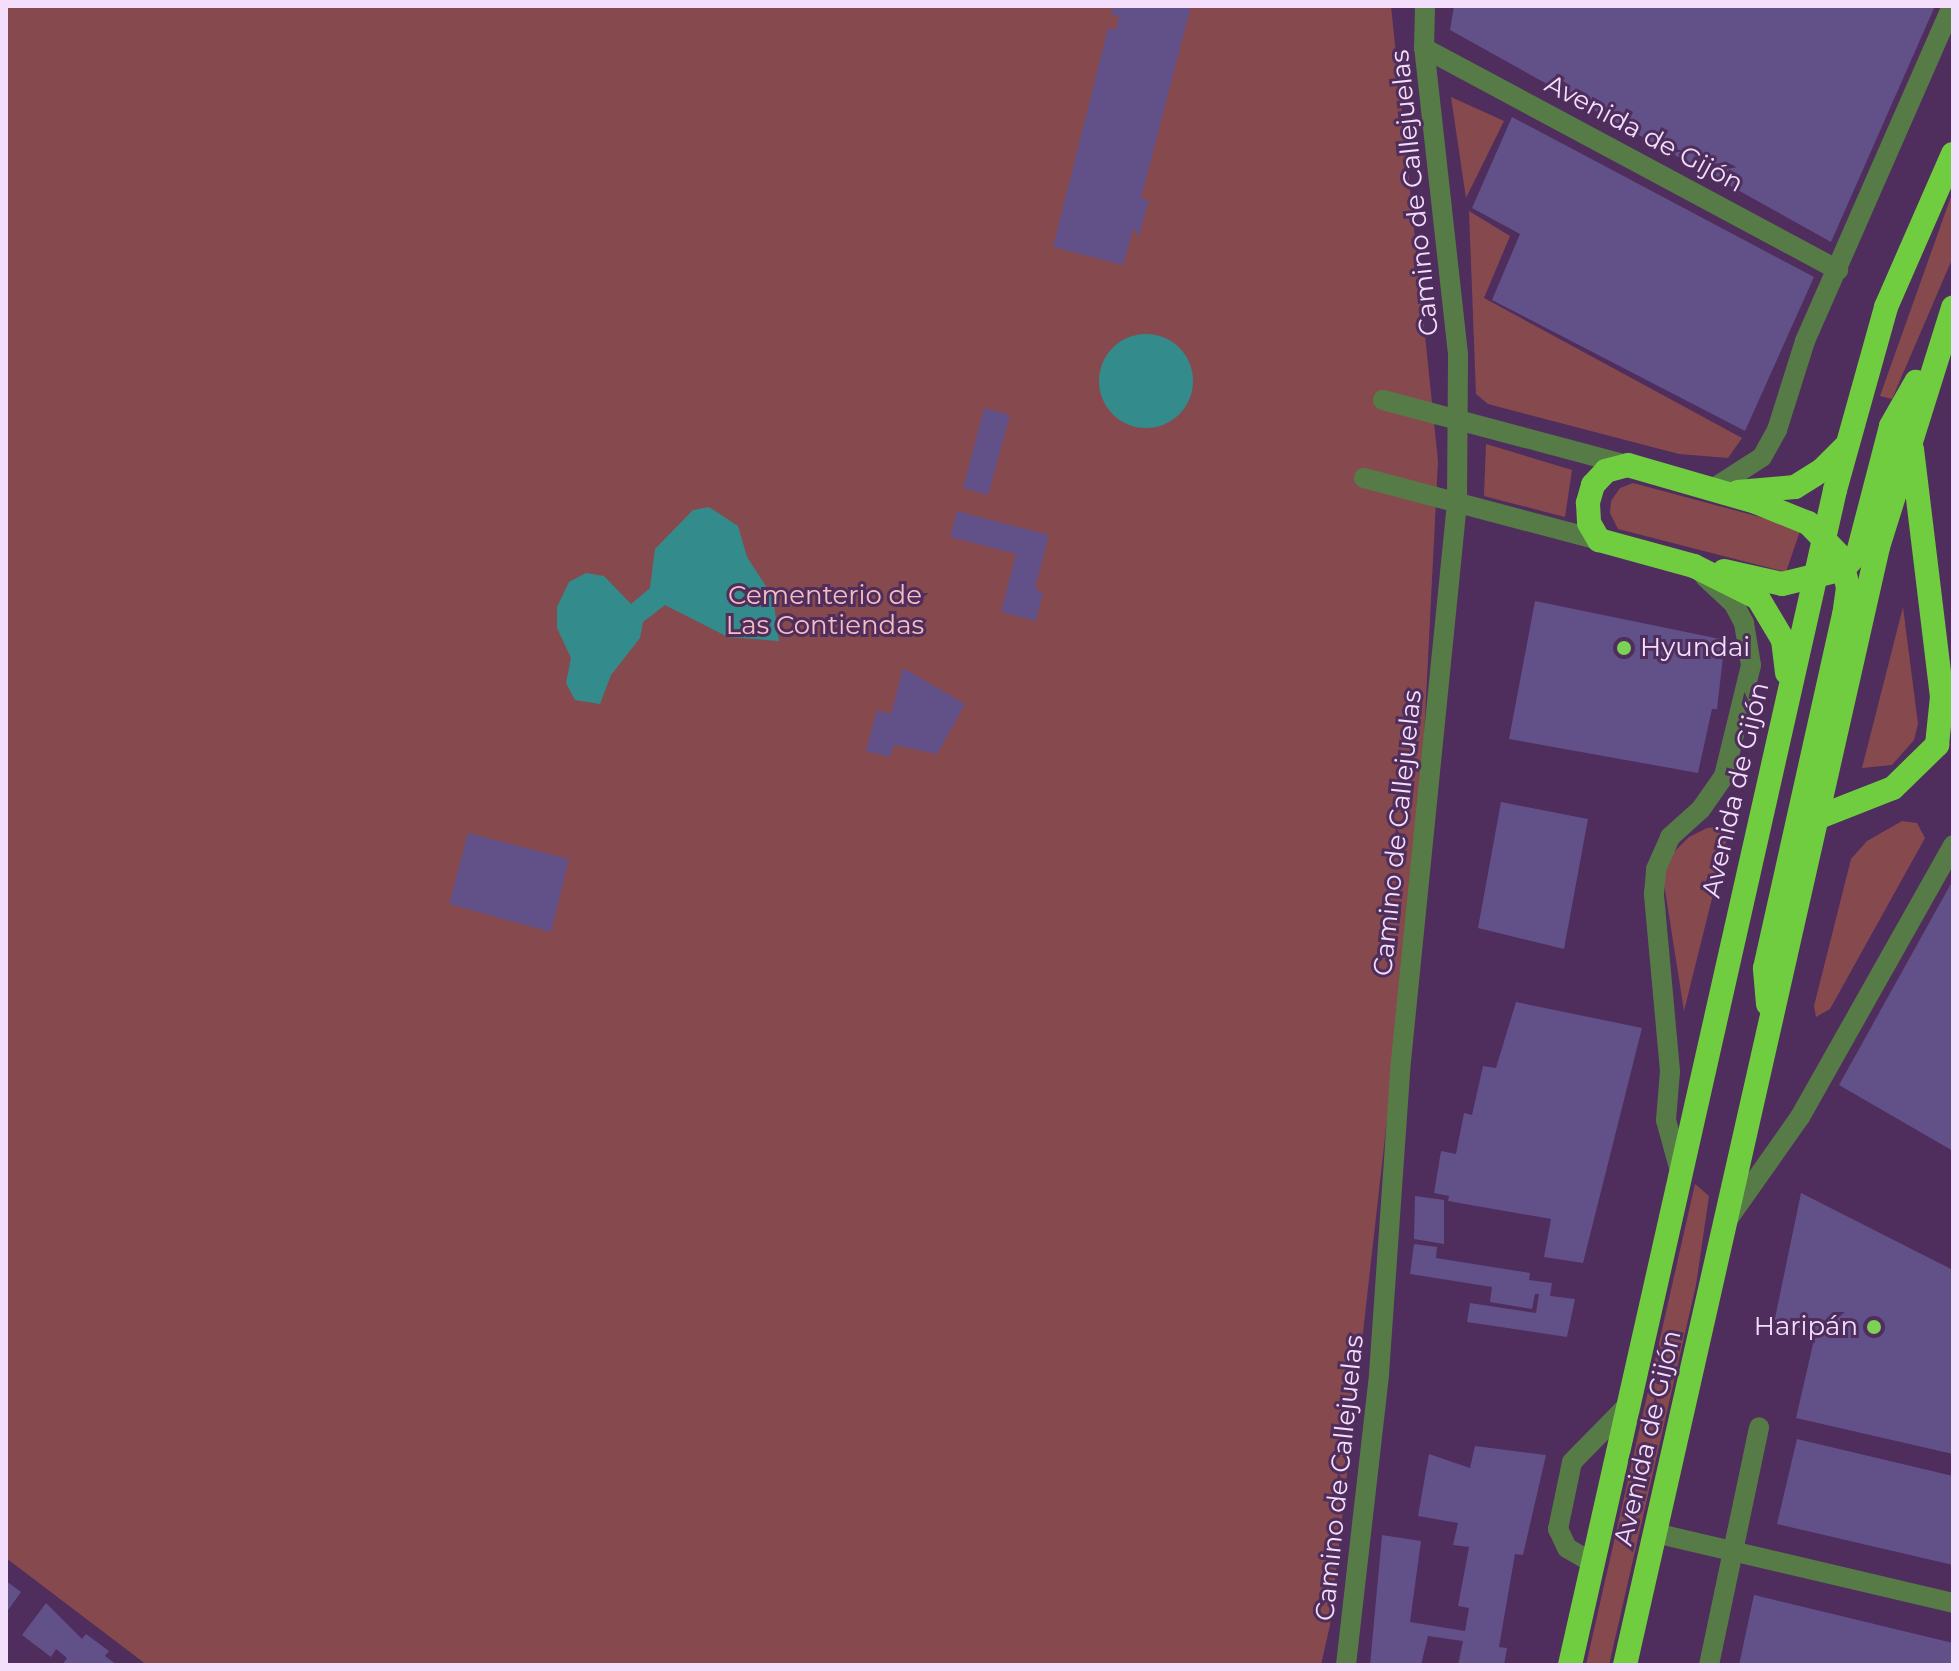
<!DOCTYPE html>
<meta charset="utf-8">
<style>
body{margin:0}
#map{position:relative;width:1959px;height:1671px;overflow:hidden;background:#4f2d5c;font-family:Montserrat,sans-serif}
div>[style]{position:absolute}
.green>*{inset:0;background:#864a4e}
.water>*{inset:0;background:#348b8c}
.round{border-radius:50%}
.building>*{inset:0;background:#615188}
.street>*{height:20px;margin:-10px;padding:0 10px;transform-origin:10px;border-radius:10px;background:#577b47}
.highway>*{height:24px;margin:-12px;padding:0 12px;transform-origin:12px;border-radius:12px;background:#71cd40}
.dots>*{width:22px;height:22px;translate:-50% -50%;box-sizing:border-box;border:4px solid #4f2d5c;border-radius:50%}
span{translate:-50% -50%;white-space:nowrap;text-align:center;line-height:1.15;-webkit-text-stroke:6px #4f2d5c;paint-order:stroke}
.street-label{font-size:26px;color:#f3defb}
.park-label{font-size:26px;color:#f7bebf}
.poi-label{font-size:26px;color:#f3defb}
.left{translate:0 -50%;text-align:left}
.right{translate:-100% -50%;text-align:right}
.frame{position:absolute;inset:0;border:8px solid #f3defb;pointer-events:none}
</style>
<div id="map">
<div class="green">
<i style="clip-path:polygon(6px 6px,1391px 6px,1438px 461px,1419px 836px,1330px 1625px,1321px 1665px,147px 1665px,6px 1558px)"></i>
<i style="clip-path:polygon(1451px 97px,1504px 121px,1466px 198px)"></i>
<i style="clip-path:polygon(1953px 191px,1953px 257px,1892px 399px,1880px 396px)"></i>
<i style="clip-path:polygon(1469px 211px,1510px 236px,1484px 298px,1742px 438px,1728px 458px,1679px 454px,1488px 404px,1476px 394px)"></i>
<i style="clip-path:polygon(1486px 444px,1572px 470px,1565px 517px,1484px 496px)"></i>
<i style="clip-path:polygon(1633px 483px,1801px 528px,1786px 572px,1618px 529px,1610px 513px,1611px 501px,1620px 488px)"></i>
<i style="clip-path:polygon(1903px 607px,1918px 724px,1914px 740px,1892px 765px,1862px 768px)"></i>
<i style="clip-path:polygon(1902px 821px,1917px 823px,1925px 838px,1830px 1009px,1816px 1017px,1814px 1006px,1851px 859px,1867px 841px)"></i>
<i style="clip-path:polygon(1730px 826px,1684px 1011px,1663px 877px,1672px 854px,1689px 837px,1707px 828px)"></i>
<i style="clip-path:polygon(1695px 1184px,1709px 1196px,1696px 1285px,1609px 1665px,1586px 1665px)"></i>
</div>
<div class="water">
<i class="round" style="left:1099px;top:334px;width:94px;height:94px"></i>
<i style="clip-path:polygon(709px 507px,738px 526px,747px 557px,773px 597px,779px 641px,728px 637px,665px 605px,643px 622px,640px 638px,611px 675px,600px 704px,575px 700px,566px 683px,571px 658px,557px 628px,557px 607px,569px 582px,586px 573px,604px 576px,631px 604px,650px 588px,655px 549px,693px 510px)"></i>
</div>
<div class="building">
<i style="clip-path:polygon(1114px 6px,1191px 6px,1141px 198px,1149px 200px,1138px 238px,1134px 227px,1123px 265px,1053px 247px,1108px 28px,1116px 30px,1119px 16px,1111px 14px)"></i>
<i style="clip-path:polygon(1454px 6px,1935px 6px,1831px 242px,1450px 30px)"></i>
<i style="clip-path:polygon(1512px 117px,1814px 277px,1745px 431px,1492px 300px,1520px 234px,1472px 208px)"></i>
<i style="clip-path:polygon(984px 408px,1010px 415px,988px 495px,963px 488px)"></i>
<i style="clip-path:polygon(957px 511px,1049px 535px,1035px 589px,1043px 592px,1036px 621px,1001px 612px,1016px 554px,950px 537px)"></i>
<i style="clip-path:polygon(1535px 601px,1725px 640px,1717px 709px,1712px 709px,1698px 773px,1509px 739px)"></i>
<i style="clip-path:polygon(903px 668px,965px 704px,937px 754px,894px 745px,890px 757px,866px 751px,877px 710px,891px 714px)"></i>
<i style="clip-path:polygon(1501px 802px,1588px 819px,1564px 949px,1478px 928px)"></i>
<i style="clip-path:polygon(468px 833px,569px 859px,551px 932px,449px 904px)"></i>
<i style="clip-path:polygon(1953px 880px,1953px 1151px,1839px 1085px)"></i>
<i style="clip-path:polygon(1516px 1002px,1642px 1028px,1583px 1263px,1544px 1257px,1551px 1219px,1448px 1201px,1449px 1196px,1434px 1193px,1441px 1151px,1456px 1154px,1464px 1113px,1472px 1115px,1483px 1066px,1496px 1068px)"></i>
<i style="clip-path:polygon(1801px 1193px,1953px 1270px,1953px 1454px,1796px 1418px,1816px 1331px,1774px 1323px)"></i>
<i style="clip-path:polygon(1415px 1196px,1444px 1200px,1444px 1244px,1414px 1239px)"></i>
<i style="clip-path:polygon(1414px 1244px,1437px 1247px,1436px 1258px,1530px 1273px,1529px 1280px,1552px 1283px,1550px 1296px,1575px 1299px,1567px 1337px,1467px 1322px,1470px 1303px,1536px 1313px,1539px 1294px,1535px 1294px,1532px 1309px,1490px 1302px,1492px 1287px,1410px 1274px)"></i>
<i style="clip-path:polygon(1797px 1439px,1953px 1476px,1953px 1565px,1777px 1524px)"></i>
<i style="clip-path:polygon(1475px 1446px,1546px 1455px,1523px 1555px,1515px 1554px,1499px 1647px,1507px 1648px,1504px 1665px,1458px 1665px,1463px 1641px,1428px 1636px,1421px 1665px,1370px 1665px,1382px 1535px,1421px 1541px,1410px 1622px,1465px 1631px,1469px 1608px,1458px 1606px,1469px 1547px,1453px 1545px,1458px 1523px,1418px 1516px,1429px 1454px,1470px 1468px)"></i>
<i style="clip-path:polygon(6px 1581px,21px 1592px,6px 1613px)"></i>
<i style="clip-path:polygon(1754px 1595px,1953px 1643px,1953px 1665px,1739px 1665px)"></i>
<i style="clip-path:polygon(46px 1603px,82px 1639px,86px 1634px,109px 1651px,105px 1656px,117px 1665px,62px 1665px,67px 1658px,56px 1649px,51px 1657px,22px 1635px)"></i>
</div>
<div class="street">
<i style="left:1424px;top:48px;width:470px;rotate:28.2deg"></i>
<i style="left:1383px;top:400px;width:253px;rotate:14.9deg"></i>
<i style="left:1364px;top:478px;width:243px;rotate:14.8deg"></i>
<i style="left:1714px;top:488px;width:57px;rotate:-32.9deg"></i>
<i style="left:1762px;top:457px;width:31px;rotate:-61deg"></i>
<i style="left:1777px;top:430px;width:93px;rotate:-72.5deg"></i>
<i style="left:1805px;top:341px;width:366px;rotate:-66.3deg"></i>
<i style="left:1680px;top:1171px;width:53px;rotate:-105.4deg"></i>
<i style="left:1666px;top:1120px;width:49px;rotate:-85.3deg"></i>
<i style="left:1670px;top:1071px;width:178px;rotate:-95.2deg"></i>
<i style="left:1654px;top:894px;width:25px;rotate:-85deg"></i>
<i style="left:1656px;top:869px;width:35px;rotate:-66deg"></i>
<i style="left:1670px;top:837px;width:42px;rotate:-42.1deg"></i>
<i style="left:1701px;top:809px;width:40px;rotate:-55.1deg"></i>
<i style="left:1724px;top:776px;width:114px;rotate:-76.3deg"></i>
<i style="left:1751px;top:665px;width:43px;rotate:-99.5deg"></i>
<i style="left:1744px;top:623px;width:21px;rotate:-118deg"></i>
<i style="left:1734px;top:604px;width:40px;rotate:-137deg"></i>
<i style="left:1728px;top:1219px;width:125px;rotate:-54.8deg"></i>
<i style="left:1800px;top:1117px;width:312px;rotate:-60.6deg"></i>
<i style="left:1655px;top:1533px;width:306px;rotate:13.2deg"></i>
<i style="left:1593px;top:1563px;width:30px;rotate:-150deg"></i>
<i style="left:1567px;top:1548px;width:21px;rotate:-115deg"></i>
<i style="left:1558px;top:1529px;width:68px;rotate:-78.2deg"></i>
<i style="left:1572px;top:1462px;width:78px;rotate:-45.5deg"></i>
<i style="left:1346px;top:1665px;width:293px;rotate:-83.5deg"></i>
<i style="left:1379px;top:1374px;width:314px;rotate:-86deg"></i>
<i style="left:1401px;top:1061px;width:561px;rotate:-84.27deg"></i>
<i style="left:1457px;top:503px;width:149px;rotate:-89.6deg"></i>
<i style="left:1458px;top:354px;width:308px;rotate:-96.3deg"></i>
<i style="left:1424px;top:48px;width:42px;rotate:-88.6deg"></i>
<i style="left:1709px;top:1665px;width:243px;rotate:-78.1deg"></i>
</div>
<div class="highway">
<i style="left:1738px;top:492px;width:57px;rotate:-5deg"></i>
<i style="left:1795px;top:487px;width:32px;rotate:-32deg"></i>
<i style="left:1822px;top:470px;width:34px;rotate:-45deg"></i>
<i style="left:1724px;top:571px;width:59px;rotate:12.6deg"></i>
<i style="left:1782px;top:584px;width:63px;rotate:-13.8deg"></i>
<i style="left:1843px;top:569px;width:22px;rotate:-47deg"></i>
<i style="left:1858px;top:553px;width:131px;rotate:-75.4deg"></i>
<i style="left:1891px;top:426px;width:51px;rotate:-60.4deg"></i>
<i style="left:1819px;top:817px;width:79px;rotate:-21.4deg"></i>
<i style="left:1893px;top:788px;width:62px;rotate:-44.3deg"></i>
<i style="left:1937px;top:745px;width:48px;rotate:-84.1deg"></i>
<i style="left:1942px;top:697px;width:249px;rotate:-96.9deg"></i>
<i style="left:1768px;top:1004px;width:36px;rotate:-95deg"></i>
<i style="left:1765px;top:968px;width:361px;rotate:-77.4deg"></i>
<i style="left:1844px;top:616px;width:29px;rotate:-82deg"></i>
<i style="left:1848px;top:587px;width:32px;rotate:-104deg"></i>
<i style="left:1840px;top:556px;width:46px;rotate:-134.1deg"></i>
<i style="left:1808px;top:523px;width:56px;rotate:-158deg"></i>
<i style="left:1756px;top:502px;width:133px;rotate:-163.9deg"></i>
<i style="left:1628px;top:465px;width:23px;rotate:165deg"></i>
<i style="left:1606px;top:471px;width:19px;rotate:133deg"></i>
<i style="left:1593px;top:485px;width:19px;rotate:106deg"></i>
<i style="left:1588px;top:503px;width:20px;rotate:87deg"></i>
<i style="left:1589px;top:523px;width:20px;rotate:60deg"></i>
<i style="left:1599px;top:540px;width:98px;rotate:15.3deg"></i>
<i style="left:1694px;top:566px;width:72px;rotate:26.6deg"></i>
<i style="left:1758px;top:598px;width:49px;rotate:59.2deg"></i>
<i style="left:1783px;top:640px;width:33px;rotate:83deg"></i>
<i style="left:1570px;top:1665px;width:1205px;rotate:-77.29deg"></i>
<i style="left:1835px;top:490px;width:190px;rotate:-74.4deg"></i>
<i style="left:1886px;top:307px;width:167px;rotate:-66.4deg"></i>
<i style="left:1625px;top:1665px;width:1146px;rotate:-77.25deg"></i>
<i style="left:1878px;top:547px;width:251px;rotate:-72.6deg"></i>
</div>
<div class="dots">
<i style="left:1624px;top:648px;background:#7dd154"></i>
<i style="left:1874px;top:1327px;background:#7dd154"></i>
</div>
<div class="street-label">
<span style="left:1644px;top:134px;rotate:28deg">Avenida de Gijón</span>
<span style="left:1415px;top:193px;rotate:-96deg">Camino de Callejuelas</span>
<span style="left:1736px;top:790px;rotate:-77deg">Avenida de Gijón</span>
<span style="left:1398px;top:833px;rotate:-84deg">Camino de Callejuelas</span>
<span style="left:1648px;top:1438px;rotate:-77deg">Avenida de Gijón</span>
<span style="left:1340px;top:1478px;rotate:-84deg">Camino de Callejuelas</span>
</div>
<div class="park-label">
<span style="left:825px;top:611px">Cementerio de<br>Las Contiendas</span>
</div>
<div class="poi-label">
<span class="left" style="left:1640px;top:648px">Hyundai</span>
<span class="right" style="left:1858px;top:1327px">Haripán</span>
</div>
<div class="frame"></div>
</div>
